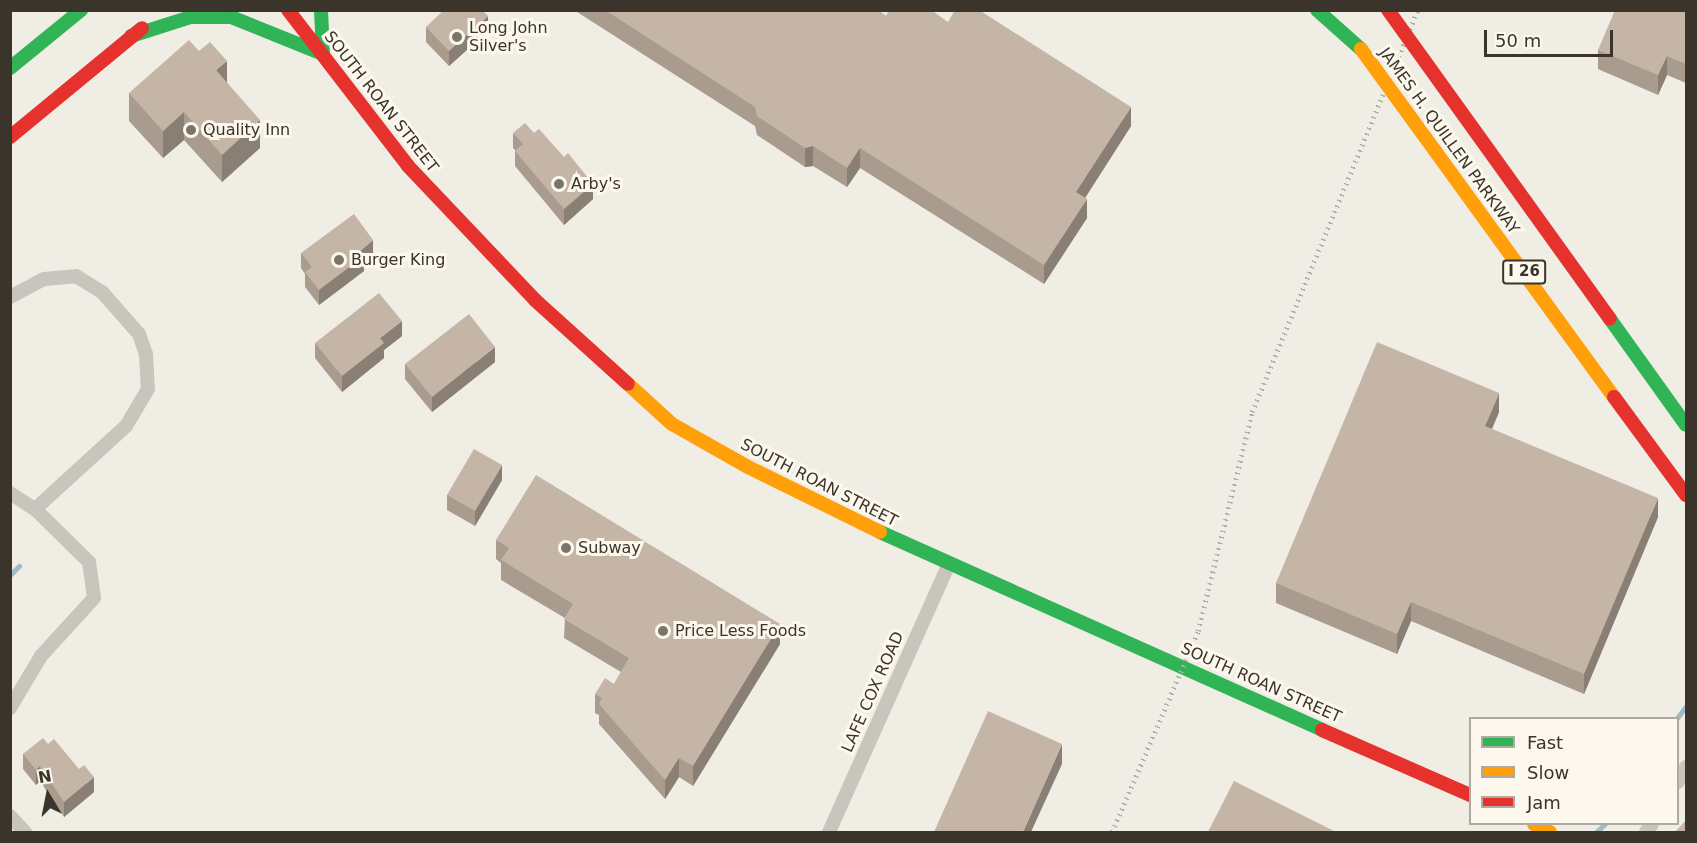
<!DOCTYPE html>
<style>
body{margin:0}
#map{position:relative;width:1697px;height:843px;overflow:hidden;background:#f0ede5;font-family:"DejaVu Sans",sans-serif}
div>[style]{position:absolute}
.stream>*{height:5px;margin:-2.5px;padding:0 2.5px;transform-origin:2.5px;border-radius:2.5px;background:#9fbbc3}
.street>*{height:14px;margin:-7px;padding:0 7px;transform-origin:7px;border-radius:7px;background:#c9c5bd}
.fast>*{height:14px;margin:-7px;padding:0 7px;transform-origin:7px;border-radius:7px;background:#30b455}
.slow>*{height:14px;margin:-7px;padding:0 7px;transform-origin:7px;border-radius:7px;background:#ff9f0a}
.jam>*{height:14px;margin:-7px;padding:0 7px;transform-origin:7px;border-radius:7px;background:#e5322d}
.rail>*{height:4.5px;margin-top:-2.25px;transform-origin:0;background:repeating-linear-gradient(90deg,#b1aea7 0 1.5px,transparent 0 6px)}
.fast-bridge>*{height:14px;margin:-7px;padding:0 7px;transform-origin:7px;border-radius:7px;background:#30b455}
.slow-bridge>*{height:14px;margin:-7px;padding:0 7px;transform-origin:7px;border-radius:7px;background:#ff9f0a}
.jam-bridge>*{height:14px;margin:-7px;padding:0 7px;transform-origin:7px;border-radius:7px;background:#e5322d}
.wall>*{inset:0;background:#a99c8f}
.shaded-wall>*{inset:0;background:#8a7f74}
.building>*{inset:0;background:#c5b5a6}
.dots>*{width:16px;height:16px;translate:-50% -50%;box-sizing:border-box;border:3px solid #fcf8ed;border-radius:50%}
span{translate:-50% -50%;white-space:nowrap;text-align:center;line-height:1.15;-webkit-text-stroke:6px #fcf8ed;paint-order:stroke}
.shield-label span{padding:2px 4px;background:#fcf8ed;border:2px solid;border-radius:4px;-webkit-text-stroke-width:0}
.shield-label{font-size:15px;color:#3b342a;font-weight:700}
.poi-label{font-size:16px;color:#3b342a}
.left{translate:0 -50%;text-align:left}
.street-label{font-size:16px;color:#3b342a}
.frame{position:absolute;inset:0;border:12px solid #3b342a;pointer-events:none}
.legend{position:absolute;left:1469px;top:717px;width:210px;height:108px;box-sizing:border-box;background:#fcf8ed;border:2px solid #afaa9f;margin:0;padding:8px 10px;list-style:none;font-size:18px;color:#3b342a}
.legend li{display:flex;align-items:center;gap:12px;height:30px}
.legend b{width:30px;border:2px solid #afaa9f}
.north{position:absolute;left:18px;top:765px;width:60px;height:60px;-webkit-text-stroke:4px #fcf8ed;paint-order:stroke;rotate:350deg;font-size:16px;font-weight:700;line-height:24px;text-align:center;color:#3b342a}
.north::after{content:'';display:block;margin:auto;width:21px;height:27px;background:#3b342a;clip-path:polygon(50% 0,100% 100%,50% 72%,0 100%)}
.scale{position:absolute;left:1484px;top:30px;width:129px;height:27px;box-sizing:border-box;border:3px solid #3b342a;border-top:0;padding-left:8px;font-size:18px;line-height:21px;white-space:nowrap;color:#3b342a;-webkit-text-stroke:4px #fcf8ed;paint-order:stroke}
</style>
<div id="map">
<div class="stream">
<i style="left:10px;top:575px;width:13px;rotate:-45deg"></i>
<i style="left:1677px;top:718px;width:15px;rotate:-53deg"></i>
<i style="left:1596px;top:832px;width:12px;rotate:-42deg"></i>
</div>
<div class="street">
<i style="left:10px;top:297px;width:38px;rotate:-28deg"></i>
<i style="left:44px;top:279px;width:32px;rotate:-5deg"></i>
<i style="left:76px;top:276px;width:31px;rotate:32deg"></i>
<i style="left:102px;top:292px;width:56px;rotate:48.6deg"></i>
<i style="left:139px;top:334px;width:21px;rotate:71deg"></i>
<i style="left:146px;top:354px;width:35px;rotate:87deg"></i>
<i style="left:148px;top:389px;width:43px;rotate:120.7deg"></i>
<i style="left:126px;top:426px;width:123px;rotate:137.6deg"></i>
<i style="left:10px;top:493px;width:30px;rotate:33deg"></i>
<i style="left:35px;top:509px;width:76px;rotate:44.5deg"></i>
<i style="left:89px;top:562px;width:36px;rotate:82deg"></i>
<i style="left:94px;top:598px;width:79px;rotate:132.4deg"></i>
<i style="left:41px;top:656px;width:61px;rotate:120.8deg"></i>
<i style="left:1678px;top:782px;width:17px;rotate:-62deg"></i>
<i style="left:10px;top:816px;width:22px;rotate:47deg"></i>
<i style="left:829px;top:832px;width:291px;rotate:-65.9deg"></i>
<i style="left:1646px;top:832px;width:10px;rotate:-53deg"></i>
</div>
<div class="fast">
<i style="left:1317px;top:10px;width:59px;rotate:41.6deg"></i>
<i style="left:131px;top:36px;width:63px;rotate:-17.6deg"></i>
<i style="left:191px;top:17px;width:40px"></i>
<i style="left:231px;top:17px;width:99px;rotate:21.9deg"></i>
<i style="left:323px;top:54px;width:44px;rotate:-92.6deg"></i>
<i style="left:10px;top:68px;width:92px;rotate:-39.2deg"></i>
<i style="left:880px;top:532px;width:484px;rotate:24.1deg"></i>
</div>
<div class="slow">
<i style="left:628px;top:384px;width:59px;rotate:42.3deg"></i>
<i style="left:672px;top:424px;width:87px;rotate:29.5deg"></i>
<i style="left:748px;top:467px;width:147px;rotate:26.2deg"></i>
<i style="left:1534px;top:824px;width:18px;rotate:27deg"></i>
</div>
<div class="jam">
<i style="left:288px;top:10px;width:197px;rotate:52.4deg"></i>
<i style="left:408px;top:166px;width:185px;rotate:46.5deg"></i>
<i style="left:535px;top:300px;width:125px;rotate:42.1deg"></i>
<i style="left:10px;top:137px;width:171px;rotate:-39.5deg"></i>
<i style="left:1322px;top:730px;width:162px;rotate:23.7deg"></i>
</div>
<div class="rail">
<i style="left:1112px;top:832px;width:219px;rotate:-66.8deg"></i>
<i style="left:1198px;top:631px;width:226px;rotate:-76.1deg"></i>
<i style="left:1252px;top:412px;width:435px;rotate:-67.6deg"></i>
</div>
<div class="fast-bridge">
<i style="left:1610px;top:319px;width:130px;rotate:54.4deg"></i>
</div>
<div class="slow-bridge">
<i style="left:1361px;top:49px;width:430px;rotate:54deg"></i>
</div>
<div class="jam-bridge">
<i style="left:1388px;top:10px;width:380px;rotate:54.3deg"></i>
<i style="left:1614px;top:397px;width:122px;rotate:53.7deg"></i>
</div>
<div class="wall">
<i style="clip-path:polygon(574px 10px,878px 10px,886px 16px,948px 22px,1131px 126px,1085px 198px,1087px 218px,1044px 284px,860px 168px,847px 187px,813px 166px,805px 167px,757px 135px,755px 126px)"></i>
<i style="clip-path:polygon(1686px 10px,1686px 83px,1667px 75px,1658px 95px,1598px 69px,1598px 50px)"></i>
<i style="clip-path:polygon(426px 27px,488px 31px,449px 66px,426px 42px)"></i>
<i style="clip-path:polygon(227px 82px,260px 148px,222px 182px,184px 140px,163px 158px,129px 121px,129px 93px)"></i>
<i style="clip-path:polygon(513px 133px,593px 199px,564px 225px,515px 166px,515px 150px,513px 148px)"></i>
<i style="clip-path:polygon(301px 253px,373px 255px,364px 262px,364px 271px,319px 305px,305px 287px,305px 274px,301px 268px)"></i>
<i style="clip-path:polygon(402px 336px,384px 350px,384px 358px,342px 392px,315px 358px,315px 343px)"></i>
<i style="clip-path:polygon(495px 362px,432px 412px,405px 379px,405px 364px)"></i>
<i style="clip-path:polygon(1499px 412px,1492px 429px,1658px 517px,1584px 694px,1411px 621px,1397px 654px,1276px 603px,1276px 583px)"></i>
<i style="clip-path:polygon(502px 480px,475px 526px,447px 510px,447px 495px)"></i>
<i style="clip-path:polygon(496px 540px,780px 644px,693px 786px,679px 777px,665px 799px,599px 724px,599px 715px,595px 713px,595px 694px,614px 684px,621px 672px,564px 638px,565px 618px,501px 580px,501px 563px,496px 559px)"></i>
<i style="clip-path:polygon(48px 744px,94px 792px,64px 817px,40px 781px,36px 785px,23px 769px,23px 754px)"></i>
</div>
<div class="shaded-wall">
<i style="clip-path:polygon(488px 16px,488px 31px,449px 66px,449px 51px)"></i>
<i style="clip-path:polygon(1667px 56px,1667px 75px,1658px 95px,1658px 75px)"></i>
<i style="clip-path:polygon(227px 61px,227px 89px,216px 70px)"></i>
<i style="clip-path:polygon(1131px 107px,1131px 126px,1076px 212px,1076px 192px)"></i>
<i style="clip-path:polygon(184px 112px,184px 140px,163px 158px,163px 131px)"></i>
<i style="clip-path:polygon(260px 120px,260px 148px,222px 182px,222px 155px)"></i>
<i style="clip-path:polygon(813px 146px,813px 166px,805px 167px,805px 148px)"></i>
<i style="clip-path:polygon(860px 148px,860px 168px,847px 187px,847px 168px)"></i>
<i style="clip-path:polygon(593px 184px,593px 199px,564px 225px,564px 209px)"></i>
<i style="clip-path:polygon(1087px 199px,1087px 218px,1044px 284px,1044px 265px)"></i>
<i style="clip-path:polygon(373px 240px,373px 255px,364px 262px,364px 271px,319px 305px,319px 290px,360px 251px)"></i>
<i style="clip-path:polygon(402px 321px,402px 336px,384px 350px,384px 358px,342px 392px,342px 376px,380px 338px)"></i>
<i style="clip-path:polygon(495px 347px,495px 362px,432px 412px,432px 397px)"></i>
<i style="clip-path:polygon(1499px 393px,1499px 412px,1485px 445px,1485px 426px)"></i>
<i style="clip-path:polygon(502px 465px,502px 480px,475px 526px,475px 511px)"></i>
<i style="clip-path:polygon(1658px 498px,1658px 517px,1584px 694px,1584px 674px)"></i>
<i style="clip-path:polygon(1411px 602px,1411px 621px,1397px 654px,1397px 634px)"></i>
<i style="clip-path:polygon(780px 624px,780px 644px,693px 786px,693px 766px)"></i>
<i style="clip-path:polygon(1062px 744px,1062px 764px,1031px 832px,1023px 832px)"></i>
<i style="clip-path:polygon(679px 758px,679px 777px,665px 799px,665px 780px)"></i>
<i style="clip-path:polygon(40px 766px,40px 781px,36px 785px,36px 770px)"></i>
<i style="clip-path:polygon(94px 777px,94px 792px,64px 817px,64px 802px)"></i>
</div>
<div class="building">
<i style="clip-path:polygon(444px 10px,482px 10px,488px 16px,449px 51px,426px 27px)"></i>
<i style="clip-path:polygon(605px 10px,878px 10px,886px 16px,889px 10px,931px 10px,948px 22px,955px 10px,979px 10px,1131px 107px,1076px 192px,1087px 199px,1044px 265px,860px 148px,847px 168px,813px 146px,805px 148px,757px 116px,755px 107px)"></i>
<i style="clip-path:polygon(1615px 10px,1686px 10px,1686px 64px,1667px 56px,1658px 75px,1598px 50px)"></i>
<i style="clip-path:polygon(189px 40px,199px 51px,210px 42px,227px 61px,216px 70px,260px 120px,222px 155px,184px 112px,163px 131px,129px 93px)"></i>
<i style="clip-path:polygon(525px 123px,534px 133px,539px 129px,564px 157px,568px 153px,593px 184px,564px 209px,515px 151px,523px 144px,513px 133px)"></i>
<i style="clip-path:polygon(354px 214px,373px 240px,360px 251px,364px 256px,319px 290px,305px 272px,312px 267px,301px 253px)"></i>
<i style="clip-path:polygon(379px 293px,402px 321px,380px 338px,384px 343px,342px 376px,315px 343px)"></i>
<i style="clip-path:polygon(469px 314px,495px 347px,432px 397px,405px 364px)"></i>
<i style="clip-path:polygon(1377px 342px,1499px 393px,1485px 426px,1658px 498px,1584px 674px,1411px 602px,1397px 634px,1276px 583px)"></i>
<i style="clip-path:polygon(474px 449px,502px 465px,475px 511px,447px 495px)"></i>
<i style="clip-path:polygon(536px 475px,780px 624px,693px 766px,679px 758px,665px 780px,599px 704px,602px 698px,595px 694px,605px 678px,614px 684px,629px 658px,564px 619px,573px 604px,501px 560px,509px 548px,496px 540px)"></i>
<i style="clip-path:polygon(988px 711px,1062px 744px,1023px 832px,934px 832px)"></i>
<i style="clip-path:polygon(43px 738px,48px 744px,54px 739px,79px 769px,84px 765px,94px 777px,64px 802px,40px 766px,36px 770px,23px 754px)"></i>
<i style="clip-path:polygon(1234px 781px,1336px 832px,1208px 832px)"></i>
<i style="clip-path:polygon(1686px 820px,1686px 832px,1675px 832px)"></i>
</div>
<div class="dots">
<i style="left:457px;top:37px;background:#7a756b"></i>
<i style="left:191px;top:130px;background:#7a756b"></i>
<i style="left:559px;top:184px;background:#7a756b"></i>
<i style="left:339px;top:260px;background:#7a756b"></i>
<i style="left:566px;top:548px;background:#7a756b"></i>
<i style="left:663px;top:631px;background:#7a756b"></i>
</div>
<div class="shield-label">
<span style="left:1524px;top:272px">I 26</span>
</div>
<div class="poi-label">
<span class="left" style="left:469px;top:37px">Long John<br>Silver's</span>
<span class="left" style="left:203px;top:130px">Quality Inn</span>
<span class="left" style="left:571px;top:184px">Arby's</span>
<span class="left" style="left:351px;top:260px">Burger King</span>
<span class="left" style="left:578px;top:548px">Subway</span>
<span class="left" style="left:675px;top:631px">Price Less Foods</span>
</div>
<div class="street-label">
<span style="left:381px;top:102px;rotate:52deg">SOUTH ROAN STREET</span>
<span style="left:1449px;top:141px;rotate:54deg">JAMES H. QUILLEN PARKWAY</span>
<span style="left:819px;top:483px;rotate:27deg">SOUTH ROAN STREET</span>
<span style="left:1261px;top:683px;rotate:24deg">SOUTH ROAN STREET</span>
<span style="left:873px;top:692px;rotate:-66deg">LAFE COX ROAD</span>
</div>
<div class="frame"></div>
<ul class="legend">
<li><b style="height:8px;background:#30b455"></b>Fast</li>
<li><b style="height:8px;background:#ff9f0a"></b>Slow</li>
<li><b style="height:8px;background:#e5322d"></b>Jam</li>
</ul>
<div class="north">N</div>
<div class="scale">50 m</div>
</div>
